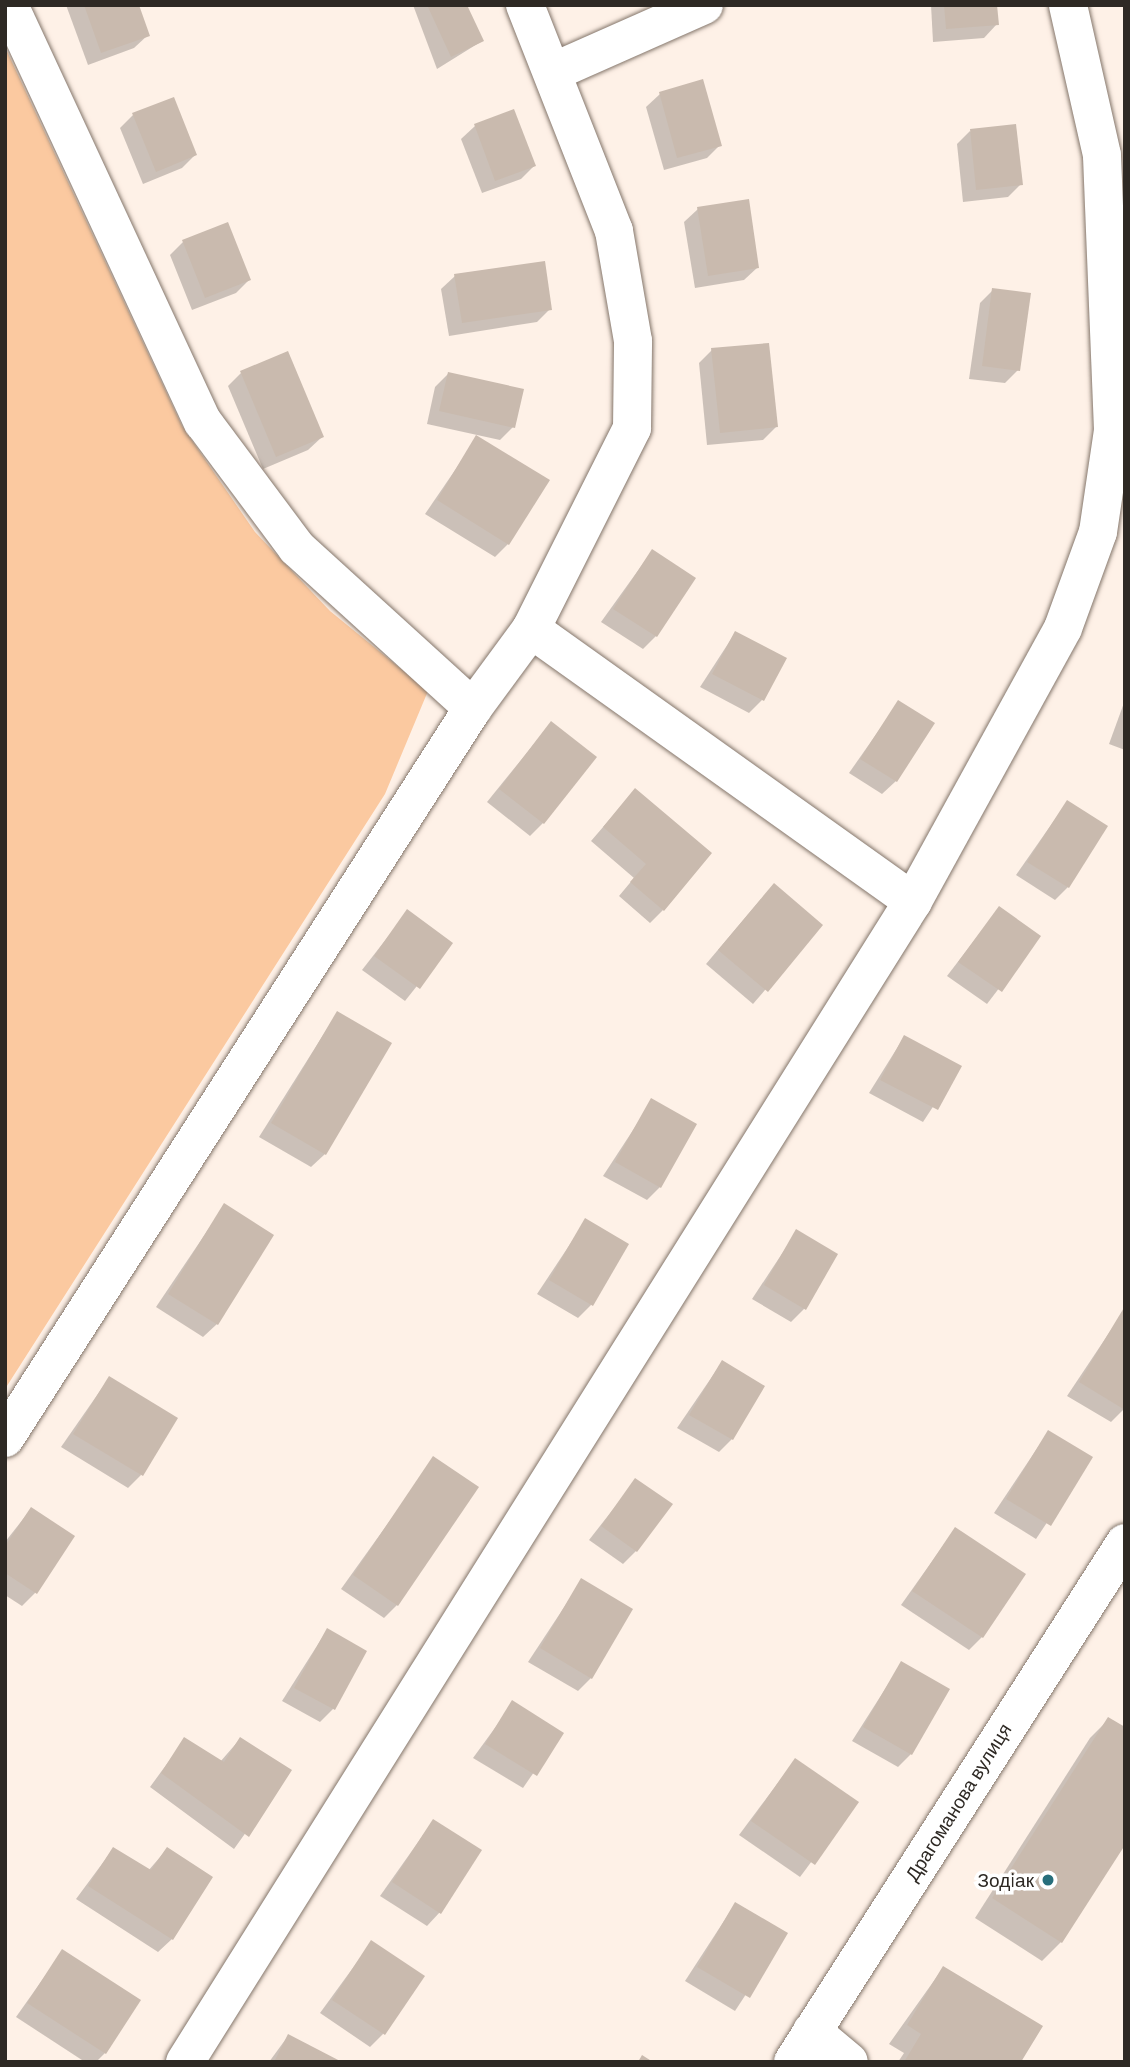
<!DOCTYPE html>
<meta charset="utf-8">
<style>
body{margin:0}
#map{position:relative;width:1130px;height:2067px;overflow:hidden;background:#fef1e7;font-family:Barlow,sans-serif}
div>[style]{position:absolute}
.green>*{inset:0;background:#fbc9a0}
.shadow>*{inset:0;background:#0003}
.building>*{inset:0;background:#c9baae}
.roads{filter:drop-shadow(0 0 2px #84766b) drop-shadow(0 0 2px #84766b)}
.minor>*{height:38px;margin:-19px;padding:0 19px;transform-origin:19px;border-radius:19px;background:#fff}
.dots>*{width:19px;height:19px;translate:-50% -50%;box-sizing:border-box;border:4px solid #fff;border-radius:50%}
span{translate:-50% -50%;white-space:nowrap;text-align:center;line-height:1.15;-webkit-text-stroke:7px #fff;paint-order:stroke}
.street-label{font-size:19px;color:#2e2924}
.poi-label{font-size:19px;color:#2e2924}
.right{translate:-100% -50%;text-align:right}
.frame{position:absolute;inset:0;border:7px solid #2e2924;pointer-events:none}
</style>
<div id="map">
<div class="green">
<i style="clip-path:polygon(5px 47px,182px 426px,255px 532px,330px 611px,428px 691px,385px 794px,5px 1389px)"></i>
</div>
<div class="shadow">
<i style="clip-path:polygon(66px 5px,137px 5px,148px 35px,134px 48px,88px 65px)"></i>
<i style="clip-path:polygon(413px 5px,465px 5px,482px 41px,437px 69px)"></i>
<i style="clip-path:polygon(931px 5px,996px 5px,997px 24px,984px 38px,933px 42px)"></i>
<i style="clip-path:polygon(660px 94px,720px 145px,707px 158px,664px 170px,646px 107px)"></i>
<i style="clip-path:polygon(133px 115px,195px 155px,182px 168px,143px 184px,120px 128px)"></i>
<i style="clip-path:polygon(475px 126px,534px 166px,521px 179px,482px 193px,461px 139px)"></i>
<i style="clip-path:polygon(970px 131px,1021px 184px,1008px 197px,963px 202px,957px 144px)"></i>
<i style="clip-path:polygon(698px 209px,758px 267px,744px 280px,695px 288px,684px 222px)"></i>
<i style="clip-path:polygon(183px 242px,249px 280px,236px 293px,192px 310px,170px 255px)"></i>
<i style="clip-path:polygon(455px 276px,550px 309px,537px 322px,449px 336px,441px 289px)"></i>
<i style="clip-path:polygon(993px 290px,1018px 370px,1005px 383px,969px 379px,980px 303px)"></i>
<i style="clip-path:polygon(712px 350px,776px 427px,763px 440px,707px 445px,699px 363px)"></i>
<i style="clip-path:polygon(241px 373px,322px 437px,308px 450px,263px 469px,228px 386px)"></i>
<i style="clip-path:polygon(448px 374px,513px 427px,500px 440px,427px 424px,435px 387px)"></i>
<i style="clip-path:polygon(477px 438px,508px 544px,495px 557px,425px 514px)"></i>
<i style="clip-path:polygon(652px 551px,656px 636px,643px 649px,601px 622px)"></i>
<i style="clip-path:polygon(735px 633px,762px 700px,749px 713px,700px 687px)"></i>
<i style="clip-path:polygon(1125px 700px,1125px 750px,1109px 744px)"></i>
<i style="clip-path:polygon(898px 703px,896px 781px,882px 794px,849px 773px)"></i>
<i style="clip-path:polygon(551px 723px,543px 823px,530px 836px,487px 802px)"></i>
<i style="clip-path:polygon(635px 790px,663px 910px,650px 923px,619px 896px,634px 878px,591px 841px)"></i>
<i style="clip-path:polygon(1067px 802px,1068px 887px,1055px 900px,1016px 875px)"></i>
<i style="clip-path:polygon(761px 899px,821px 925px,753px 1004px,706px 964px)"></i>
<i style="clip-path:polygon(999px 908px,1039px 936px,987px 1004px,947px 976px)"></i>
<i style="clip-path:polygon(408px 911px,451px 943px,405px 1001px,362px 970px)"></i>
<i style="clip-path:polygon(337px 1013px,325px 1154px,311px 1167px,259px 1137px)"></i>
<i style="clip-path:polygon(904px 1037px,959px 1067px,923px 1122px,869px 1093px)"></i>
<i style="clip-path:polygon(652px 1101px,660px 1187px,647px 1200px,603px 1176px)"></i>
<i style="clip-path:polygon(224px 1206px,217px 1324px,203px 1337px,156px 1307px)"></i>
<i style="clip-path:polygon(586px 1220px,591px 1305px,578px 1318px,537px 1294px)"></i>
<i style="clip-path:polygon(797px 1231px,804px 1309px,791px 1322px,752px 1299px)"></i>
<i style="clip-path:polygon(1125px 1309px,1125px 1408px,1111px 1422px,1067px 1396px)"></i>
<i style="clip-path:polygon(722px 1362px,732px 1439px,719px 1452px,677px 1428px)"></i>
<i style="clip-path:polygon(109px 1378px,141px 1475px,128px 1488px,61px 1447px)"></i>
<i style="clip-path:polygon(1048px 1432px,1090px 1458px,1036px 1539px,994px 1513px)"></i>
<i style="clip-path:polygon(434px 1459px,397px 1605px,384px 1618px,341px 1589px)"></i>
<i style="clip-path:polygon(636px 1480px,636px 1551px,623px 1564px,589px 1540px)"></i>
<i style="clip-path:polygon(31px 1509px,35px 1593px,22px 1606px,5px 1595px,5px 1542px)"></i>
<i style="clip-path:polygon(955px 1529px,982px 1637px,969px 1650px,901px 1605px)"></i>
<i style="clip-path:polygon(582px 1580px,591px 1678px,578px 1691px,528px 1662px)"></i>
<i style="clip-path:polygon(327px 1630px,333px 1709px,320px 1722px,282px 1701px)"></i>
<i style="clip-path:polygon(901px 1664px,911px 1754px,898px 1767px,852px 1741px)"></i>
<i style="clip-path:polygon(513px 1703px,561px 1733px,523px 1788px,473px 1758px)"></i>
<i style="clip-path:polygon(1109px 1719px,1061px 1942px,1042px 1961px,975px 1918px,1090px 1738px)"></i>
<i style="clip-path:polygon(185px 1739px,220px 1762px,240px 1739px,290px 1771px,234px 1849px,150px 1787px)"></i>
<i style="clip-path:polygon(795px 1760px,856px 1802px,800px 1877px,739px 1835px)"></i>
<i style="clip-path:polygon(433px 1821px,440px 1912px,427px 1926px,380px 1896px)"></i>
<i style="clip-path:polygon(113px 1849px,148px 1871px,167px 1849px,172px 1939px,158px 1952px,76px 1899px)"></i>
<i style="clip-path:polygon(735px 1904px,786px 1933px,735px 2011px,685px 1981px)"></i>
<i style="clip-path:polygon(371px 1943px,383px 2034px,370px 2047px,320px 2013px)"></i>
<i style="clip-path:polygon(62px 1952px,105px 2053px,96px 2062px,85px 2062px,16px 2017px)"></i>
<i style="clip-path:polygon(943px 1968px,1019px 2062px,898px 2062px,904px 2053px,889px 2044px)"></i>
<i style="clip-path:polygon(288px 2036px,336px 2062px,269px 2062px)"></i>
</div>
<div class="building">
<i style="clip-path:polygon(84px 5px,139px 5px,150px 36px,101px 53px)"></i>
<i style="clip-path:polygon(427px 5px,467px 5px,484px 41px,451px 57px)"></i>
<i style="clip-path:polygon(944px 5px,997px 5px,999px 25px,946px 29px)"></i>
<i style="clip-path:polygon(703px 79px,722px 146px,677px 158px,659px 92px)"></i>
<i style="clip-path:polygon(174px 97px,197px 155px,156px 172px,132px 113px)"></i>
<i style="clip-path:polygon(514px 109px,536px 166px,495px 181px,474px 124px)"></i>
<i style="clip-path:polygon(1016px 124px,1023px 185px,976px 190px,970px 129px)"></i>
<i style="clip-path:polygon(749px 199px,759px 268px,708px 276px,697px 207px)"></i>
<i style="clip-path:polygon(228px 222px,251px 280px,205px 298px,182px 240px)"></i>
<i style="clip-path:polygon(545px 261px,552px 310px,462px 323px,454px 274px)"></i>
<i style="clip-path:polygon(992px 288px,1031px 293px,1020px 371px,982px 366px)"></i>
<i style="clip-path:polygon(769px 343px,778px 427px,720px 433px,711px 348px)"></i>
<i style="clip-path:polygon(288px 351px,324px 437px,276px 457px,240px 371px)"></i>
<i style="clip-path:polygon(448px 372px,524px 389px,515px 428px,439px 411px)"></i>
<i style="clip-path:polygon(476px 435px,550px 480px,509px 545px,437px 500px)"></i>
<i style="clip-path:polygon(652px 549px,696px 578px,657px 637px,613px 609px)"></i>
<i style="clip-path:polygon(735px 631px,787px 658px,764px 701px,712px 674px)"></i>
<i style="clip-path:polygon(898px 700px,935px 723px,897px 782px,860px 759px)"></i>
<i style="clip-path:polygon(551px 721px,597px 757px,544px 824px,499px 789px)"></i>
<i style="clip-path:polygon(635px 788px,712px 853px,664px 911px,630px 882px,646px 864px,603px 827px)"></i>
<i style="clip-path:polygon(1067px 800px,1108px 826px,1069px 888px,1027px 862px)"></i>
<i style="clip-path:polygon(774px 883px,823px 925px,768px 992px,718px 950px)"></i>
<i style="clip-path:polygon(999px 906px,1041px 936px,1002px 992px,958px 962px)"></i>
<i style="clip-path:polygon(407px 909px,453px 943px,420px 989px,374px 956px)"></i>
<i style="clip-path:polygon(337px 1011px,392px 1043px,326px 1155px,271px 1123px)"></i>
<i style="clip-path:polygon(904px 1035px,962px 1066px,938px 1110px,880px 1080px)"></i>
<i style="clip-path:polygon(651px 1098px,697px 1124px,661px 1188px,615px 1162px)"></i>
<i style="clip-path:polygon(224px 1203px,274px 1235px,218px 1325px,168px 1294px)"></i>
<i style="clip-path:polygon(585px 1218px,629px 1244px,593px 1306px,549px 1280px)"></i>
<i style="clip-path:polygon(796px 1229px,838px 1254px,806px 1310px,764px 1285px)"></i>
<i style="clip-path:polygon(1125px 1306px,1125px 1410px,1079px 1382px)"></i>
<i style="clip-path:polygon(722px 1360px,765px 1386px,733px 1440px,689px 1415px)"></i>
<i style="clip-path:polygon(109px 1376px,178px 1418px,143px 1476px,73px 1434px)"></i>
<i style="clip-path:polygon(1048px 1430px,1093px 1457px,1051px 1526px,1006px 1499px)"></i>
<i style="clip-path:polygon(433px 1456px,479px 1487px,398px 1606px,353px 1575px)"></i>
<i style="clip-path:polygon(635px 1478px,673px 1504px,637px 1552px,601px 1526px)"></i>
<i style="clip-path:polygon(31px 1507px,75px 1536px,37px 1594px,5px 1573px,5px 1546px)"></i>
<i style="clip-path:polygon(955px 1527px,1026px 1574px,983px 1638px,912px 1591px)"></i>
<i style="clip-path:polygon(581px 1578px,633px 1609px,592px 1679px,540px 1648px)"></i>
<i style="clip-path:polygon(327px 1628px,367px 1651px,335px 1710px,294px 1688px)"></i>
<i style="clip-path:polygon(901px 1661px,950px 1689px,912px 1755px,863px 1727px)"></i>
<i style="clip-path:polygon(512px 1700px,564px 1733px,537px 1776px,485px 1744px)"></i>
<i style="clip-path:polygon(1108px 1717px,1125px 1727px,1125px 1845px,1062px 1943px,992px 1898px)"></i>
<i style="clip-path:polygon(184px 1737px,224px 1762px,240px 1737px,292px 1770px,249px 1837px,161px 1773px)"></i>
<i style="clip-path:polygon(795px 1758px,859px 1802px,815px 1865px,751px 1821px)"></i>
<i style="clip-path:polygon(433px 1819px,482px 1850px,441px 1914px,392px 1882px)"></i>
<i style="clip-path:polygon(113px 1847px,151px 1870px,167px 1847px,213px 1877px,173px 1940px,88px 1886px)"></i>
<i style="clip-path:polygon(735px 1902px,788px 1933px,750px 1998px,697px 1967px)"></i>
<i style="clip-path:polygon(371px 1940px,425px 1976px,385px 2035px,332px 2000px)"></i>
<i style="clip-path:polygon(62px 1949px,141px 2000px,106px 2054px,27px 2003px)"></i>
<i style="clip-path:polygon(943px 1966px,1043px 2026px,1021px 2062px,904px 2062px,921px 2034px,907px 2025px)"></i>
<i style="clip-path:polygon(288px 2034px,342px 2062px,274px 2062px)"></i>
<i style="clip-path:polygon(642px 2055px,653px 2062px,638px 2062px)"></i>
</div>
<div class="roads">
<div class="minor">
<i style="left:9px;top:5px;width:460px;rotate:65.1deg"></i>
<i style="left:203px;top:422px;width:157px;rotate:53.3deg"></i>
<i style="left:297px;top:548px;width:238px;rotate:42.3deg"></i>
<i style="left:553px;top:72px;width:165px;rotate:-23.9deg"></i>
<i style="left:531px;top:629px;width:469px;rotate:35.5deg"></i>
<i style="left:5px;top:1438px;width:867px;rotate:-57.34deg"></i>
<i style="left:473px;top:708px;width:98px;rotate:-53.7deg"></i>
<i style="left:531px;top:629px;width:225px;rotate:-63.3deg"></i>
<i style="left:632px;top:428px;width:87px;rotate:-89.3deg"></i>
<i style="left:633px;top:341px;width:112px;rotate:-99.8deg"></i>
<i style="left:614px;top:231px;width:243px;rotate:-111.5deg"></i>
<i style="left:812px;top:2031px;width:48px;rotate:40deg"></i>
<i style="left:185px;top:2062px;width:1370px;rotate:-57.91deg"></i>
<i style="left:913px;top:901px;width:311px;rotate:-61.2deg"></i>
<i style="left:1063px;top:628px;width:102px;rotate:-70deg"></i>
<i style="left:1098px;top:532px;width:103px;rotate:-81.6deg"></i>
<i style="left:1113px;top:430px;width:275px;rotate:-92.3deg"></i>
<i style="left:1102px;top:155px;width:154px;rotate:-102.8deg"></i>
<i style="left:793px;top:2062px;width:616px;rotate:-57.39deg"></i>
</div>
</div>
<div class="dots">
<i style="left:1048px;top:1880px;background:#276e7b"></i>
</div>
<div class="street-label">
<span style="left:958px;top:1802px;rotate:-58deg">Драгоманова вулиця</span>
</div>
<div class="poi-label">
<span class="right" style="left:1034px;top:1880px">Зодiак</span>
</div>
<div class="frame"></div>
</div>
